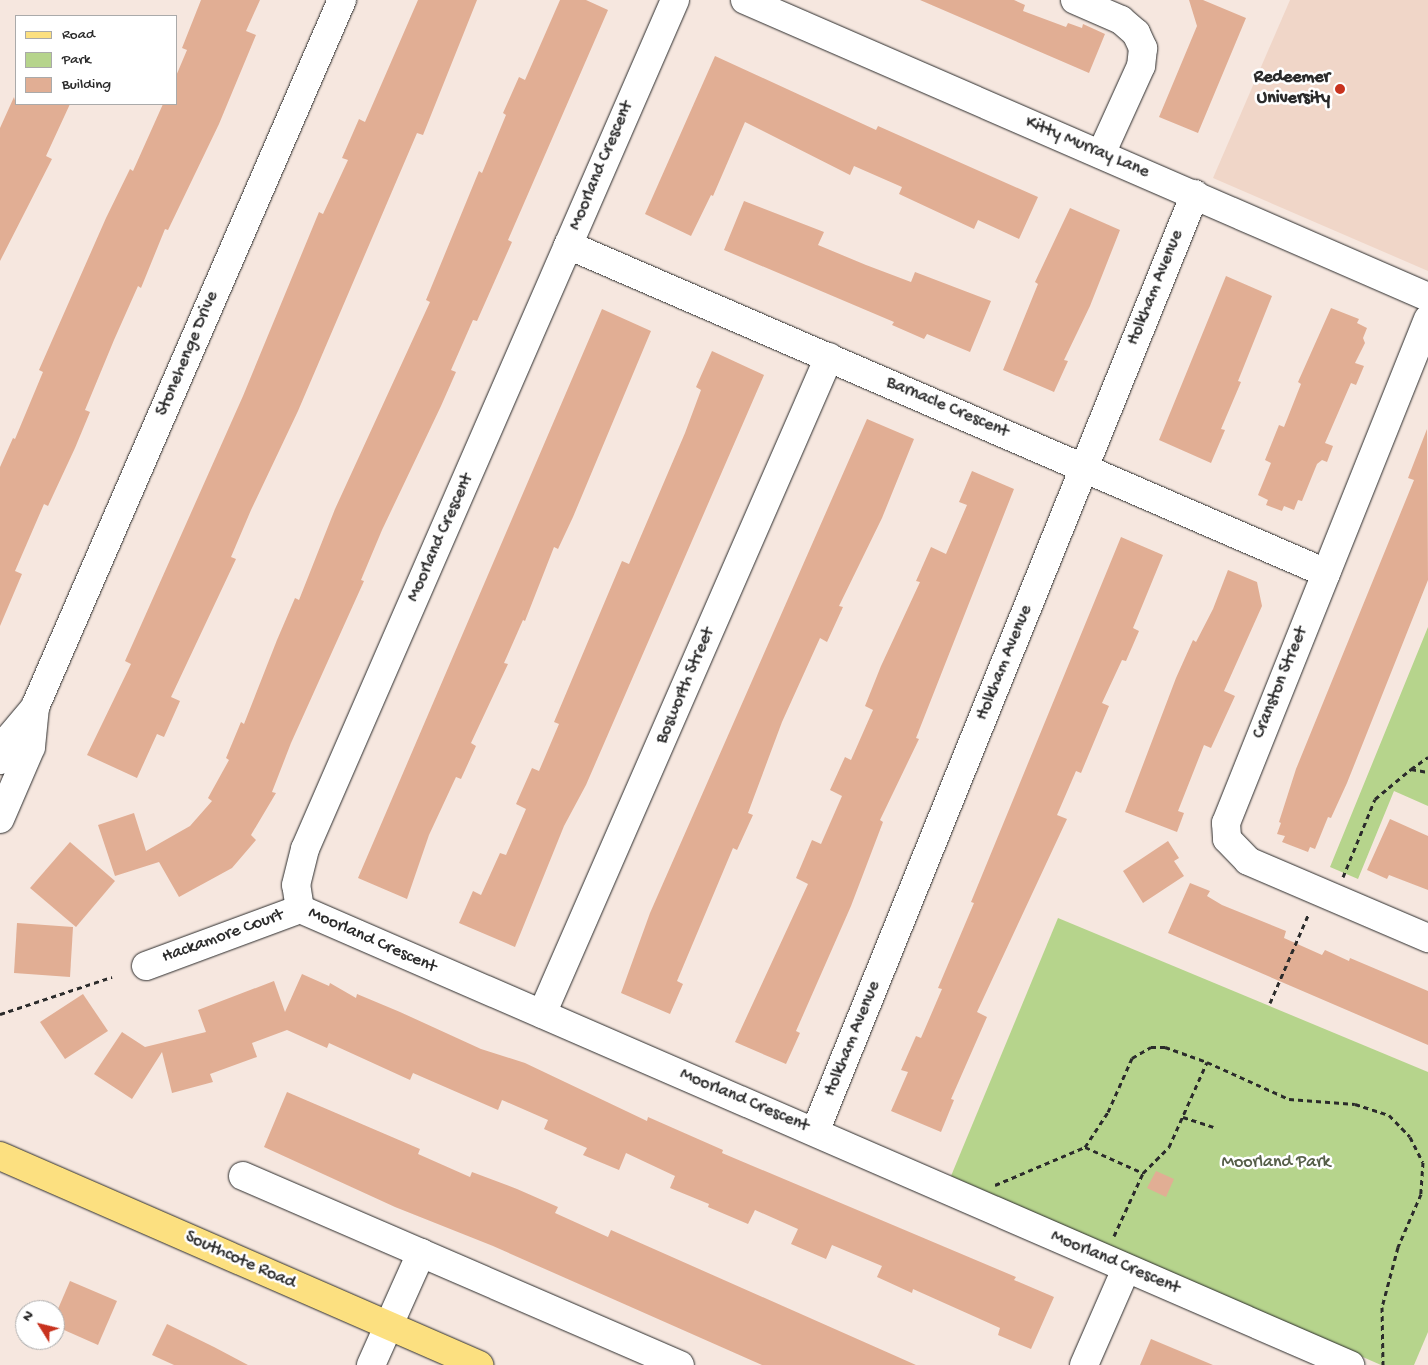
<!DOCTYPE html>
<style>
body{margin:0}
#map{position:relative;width:1428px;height:1365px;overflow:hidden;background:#f6e7df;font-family:"Gochi Hand",sans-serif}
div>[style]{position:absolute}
.built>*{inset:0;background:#f0d6c8}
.green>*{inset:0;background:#b6d48c}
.building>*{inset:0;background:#e1ae94}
.path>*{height:3px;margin-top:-1.5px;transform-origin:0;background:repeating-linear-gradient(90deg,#2b2b2b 0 5px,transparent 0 9px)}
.roads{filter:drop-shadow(0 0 1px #2b2b2b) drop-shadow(0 0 1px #2b2b2b)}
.minor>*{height:28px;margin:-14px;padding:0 14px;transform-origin:14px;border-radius:14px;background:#fff}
.major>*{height:28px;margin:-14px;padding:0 14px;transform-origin:14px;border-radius:14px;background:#fce080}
.dots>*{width:14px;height:14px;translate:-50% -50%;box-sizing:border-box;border:2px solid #fff;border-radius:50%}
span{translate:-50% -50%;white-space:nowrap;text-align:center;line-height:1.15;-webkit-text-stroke:5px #fff;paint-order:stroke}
.poi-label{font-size:18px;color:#2b2b2b;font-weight:700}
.right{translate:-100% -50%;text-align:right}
.street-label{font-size:18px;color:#2b2b2b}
.park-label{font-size:18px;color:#555e48}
.legend{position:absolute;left:15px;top:15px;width:162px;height:90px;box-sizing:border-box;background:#fff;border:1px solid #aaa;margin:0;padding:6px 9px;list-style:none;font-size:15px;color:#2b2b2b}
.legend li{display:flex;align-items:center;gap:10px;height:25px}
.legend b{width:25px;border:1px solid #aaa}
.north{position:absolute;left:15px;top:1300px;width:50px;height:50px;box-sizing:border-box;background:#fff;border:1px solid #aaa;border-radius:50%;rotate:306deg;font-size:14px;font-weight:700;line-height:20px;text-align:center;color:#2b2b2b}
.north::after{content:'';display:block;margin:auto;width:18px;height:22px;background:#c8321e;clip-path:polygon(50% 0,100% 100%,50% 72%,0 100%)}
</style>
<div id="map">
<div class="built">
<i style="clip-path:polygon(1290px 0,1428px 0,1428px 271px,1213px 178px)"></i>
</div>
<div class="green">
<i style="clip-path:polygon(1428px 627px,1428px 806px,1394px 791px,1358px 879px,1330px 867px)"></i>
<i style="clip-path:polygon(1058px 918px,1428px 1072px,1428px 1332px,1414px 1365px,1381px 1365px,951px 1176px)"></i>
</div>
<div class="building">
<i style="clip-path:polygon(201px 0,260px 0,246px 31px,256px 35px,219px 124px,168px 230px,165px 229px,141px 288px,138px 286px,114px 340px,85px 410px,90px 412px,75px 448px,48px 506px,44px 504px,15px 571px,22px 574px,0 626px,0 467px,13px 438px,15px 439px,43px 372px,39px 370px,106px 218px,130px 169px,133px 171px,163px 104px,176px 104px,176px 76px,187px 50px,182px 48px)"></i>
<i style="clip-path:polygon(418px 0,477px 0,423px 135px,417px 133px,298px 411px,251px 510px,231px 557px,236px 559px,171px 697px,180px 701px,164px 737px,157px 734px,137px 778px,87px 755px,131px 664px,125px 661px,243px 396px,319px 212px,323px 214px,348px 160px,342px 158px,359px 119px,365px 122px)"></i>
<i style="clip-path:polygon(560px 0,586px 0,608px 10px,508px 240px,512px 242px,477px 321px,473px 320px,451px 370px,456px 372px,441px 406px,382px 530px,361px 580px,364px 581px,291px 743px,272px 792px,276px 793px,251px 835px,256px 840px,232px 868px,179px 897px,159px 862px,115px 876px,98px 825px,134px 813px,146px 851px,190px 826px,212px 801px,208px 798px,229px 760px,226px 758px,241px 722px,244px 724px,277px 640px,295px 598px,299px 600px,335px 509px,430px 302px,426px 300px,479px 171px,482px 173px,506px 115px,503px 113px,519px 77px,525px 80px)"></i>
<i style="clip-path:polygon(920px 0,1014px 0,1025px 5px,1023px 11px,1066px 27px,1068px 23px,1082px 28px,1083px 24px,1105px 34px,1089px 73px)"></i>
<i style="clip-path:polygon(1189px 0,1203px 0,1246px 18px,1198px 133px,1159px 117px,1197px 26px)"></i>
<i style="clip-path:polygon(715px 56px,876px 130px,878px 126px,1038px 197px,1019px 239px,978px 220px,974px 229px,899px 194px,902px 187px,854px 166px,850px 175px,745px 122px,713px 196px,711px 195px,691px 236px,645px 214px)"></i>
<i style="clip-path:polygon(14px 97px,16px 104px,70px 104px,46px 156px,52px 159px,0 261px,0 128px)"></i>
<i style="clip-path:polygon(744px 201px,824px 232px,818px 245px,866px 265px,911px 282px,915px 272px,991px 301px,970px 352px,927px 334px,924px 339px,892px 325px,894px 322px,724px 250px)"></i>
<i style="clip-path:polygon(1070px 208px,1120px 230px,1090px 306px,1064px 360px,1068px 361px,1054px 392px,1003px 370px,1038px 284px,1035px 282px)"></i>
<i style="clip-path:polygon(1226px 276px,1272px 296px,1238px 381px,1241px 382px,1221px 429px,1225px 430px,1211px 463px,1159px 440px)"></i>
<i style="clip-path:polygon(1331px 308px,1359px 319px,1357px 323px,1367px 328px,1363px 338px,1365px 343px,1355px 363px,1364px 366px,1356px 385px,1351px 383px,1325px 443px,1333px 446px,1327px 462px,1322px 460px,1317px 464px,1302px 501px,1298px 500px,1294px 510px,1284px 506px,1282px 511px,1266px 505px,1268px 500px,1258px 495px,1271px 463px,1265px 460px,1279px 425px,1284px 427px,1301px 384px,1298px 382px)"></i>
<i style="clip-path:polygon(602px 309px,651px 331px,573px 517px,558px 549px,554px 547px,525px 621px,523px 620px,504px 663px,508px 664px,471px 743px,476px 746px,461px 779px,456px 777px,429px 835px,407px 899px,358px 878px)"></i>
<i style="clip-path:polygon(712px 351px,764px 375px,586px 785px,564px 826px,515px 947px,459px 923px,473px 891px,481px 895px,500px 853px,506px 855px,526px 809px,516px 804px,532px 768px,539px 771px,559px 724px,554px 722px,622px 561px,629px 564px,685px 433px,701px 390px,696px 387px)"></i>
<i style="clip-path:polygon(867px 419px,914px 439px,882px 518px,839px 606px,843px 607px,827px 642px,820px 638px,782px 722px,748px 813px,753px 815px,737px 850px,733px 848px,677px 981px,683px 984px,670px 1014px,621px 993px,650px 913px)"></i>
<i style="clip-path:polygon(1427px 429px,1428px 580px,1347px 783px,1331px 818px,1328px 817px,1315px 849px,1310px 847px,1308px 852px,1282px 842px,1285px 836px,1277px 834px,1281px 823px,1279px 822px,1296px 769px,1414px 480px,1408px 478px)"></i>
<i style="clip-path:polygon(972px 471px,1014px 489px,916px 738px,919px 739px,880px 820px,883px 822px,851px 906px,796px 1031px,800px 1033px,786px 1064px,735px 1042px,808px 884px,796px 878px,812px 840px,821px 844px,842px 796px,830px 790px,845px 757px,851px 760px,873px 710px,865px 706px,881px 666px,920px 582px,916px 581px,931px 547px,946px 554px,967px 505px,959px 502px)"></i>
<i style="clip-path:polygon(1121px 537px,1163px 555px,1133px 628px,1139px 631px,1126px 661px,1122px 660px,1102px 703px,1109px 706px,1081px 773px,1076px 771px,1057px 815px,1067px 819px,977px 1012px,987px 1017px,951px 1099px,954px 1100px,941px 1132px,891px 1111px,908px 1072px,901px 1070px,916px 1036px,921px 1038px,942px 989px,938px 988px,974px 903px,971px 902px)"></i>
<i style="clip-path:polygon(1228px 570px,1257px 582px,1262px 606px,1224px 691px,1235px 696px,1211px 748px,1204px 745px,1178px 811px,1184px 813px,1177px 832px,1125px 812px,1176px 678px,1193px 640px,1196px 642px,1213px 609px)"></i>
<i style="clip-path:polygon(1390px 819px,1428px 836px,1428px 890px,1389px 875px,1387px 879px,1367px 870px)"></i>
<i style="clip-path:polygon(1168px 841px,1179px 858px,1174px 861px,1184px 876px,1143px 903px,1123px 871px)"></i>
<i style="clip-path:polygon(70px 842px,115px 881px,76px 927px,30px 888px)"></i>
<i style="clip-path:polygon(1190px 883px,1210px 891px,1207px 896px,1222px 905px,1286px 931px,1284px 938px,1322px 955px,1325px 950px,1349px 961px,1350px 958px,1428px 991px,1428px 1045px,1168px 933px)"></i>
<i style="clip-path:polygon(17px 923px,73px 927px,70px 977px,14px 973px)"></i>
<i style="clip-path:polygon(302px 974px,329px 986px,330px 983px,356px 998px,357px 994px,400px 1012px,481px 1049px,525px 1063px,647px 1121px,648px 1117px,723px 1150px,722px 1153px,1016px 1277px,1014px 1280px,1054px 1297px,1031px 1349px,998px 1335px,1000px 1328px,913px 1289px,912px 1293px,877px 1277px,882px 1266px,832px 1245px,826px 1259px,791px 1244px,798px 1229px,755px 1210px,748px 1224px,708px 1207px,709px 1204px,670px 1188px,675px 1176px,626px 1153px,619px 1170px,583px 1155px,587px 1148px,544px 1129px,548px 1120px,502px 1100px,498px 1110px,413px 1073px,410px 1080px,329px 1043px,327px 1048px,287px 1030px,252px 1043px,257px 1057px,210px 1074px,213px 1082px,172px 1093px,162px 1052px,132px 1099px,94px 1074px,122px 1032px,145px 1047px,206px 1032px,198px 1010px,274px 981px,285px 1012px)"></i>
<i style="clip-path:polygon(83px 994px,108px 1031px,65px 1059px,40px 1022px)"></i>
<i style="clip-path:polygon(287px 1092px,420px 1149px,418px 1154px,470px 1177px,472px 1172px,517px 1189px,558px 1207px,555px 1213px,608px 1237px,611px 1230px,916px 1365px,762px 1365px,493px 1246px,395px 1207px,264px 1147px)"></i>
<i style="clip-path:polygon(1156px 1171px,1174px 1179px,1166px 1197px,1147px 1188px)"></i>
<i style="clip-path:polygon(70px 1281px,117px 1301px,98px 1345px,55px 1326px,55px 1316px)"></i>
<i style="clip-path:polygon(167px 1324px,214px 1347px,248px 1365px,174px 1365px,152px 1355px)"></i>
<i style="clip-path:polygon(1151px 1339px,1213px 1365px,1140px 1365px)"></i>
</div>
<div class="path">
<i style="left:1411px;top:769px;width:21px;rotate:-35deg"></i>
<i style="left:1343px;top:877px;width:84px;rotate:-67.7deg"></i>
<i style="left:1375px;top:799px;width:47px;rotate:-39.8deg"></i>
<i style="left:1411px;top:769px;width:17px;rotate:10deg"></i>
<i style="left:1270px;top:1003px;width:98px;rotate:-66.6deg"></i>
<i style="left:0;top:1014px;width:118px;rotate:-18.3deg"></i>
<i style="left:1183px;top:1117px;width:32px;rotate:18deg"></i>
<i style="left:1085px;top:1147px;width:64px;rotate:24.1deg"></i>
<i style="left:995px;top:1185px;width:98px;rotate:-22.9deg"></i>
<i style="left:1085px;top:1147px;width:42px;rotate:-56.7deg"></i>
<i style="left:1108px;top:1112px;width:59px;rotate:-66deg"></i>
<i style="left:1132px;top:1058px;width:22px;rotate:-30deg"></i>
<i style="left:1151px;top:1047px;width:14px"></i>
<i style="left:1165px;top:1047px;width:45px;rotate:19.7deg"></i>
<i style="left:1207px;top:1062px;width:90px;rotate:24.3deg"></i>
<i style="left:1289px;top:1099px;width:66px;rotate:4.3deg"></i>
<i style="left:1355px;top:1104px;width:36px;rotate:18deg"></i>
<i style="left:1389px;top:1115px;width:30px;rotate:46deg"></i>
<i style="left:1410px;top:1137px;width:28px;rotate:63deg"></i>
<i style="left:1423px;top:1162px;width:32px;rotate:94deg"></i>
<i style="left:1421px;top:1194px;width:58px;rotate:113.5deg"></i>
<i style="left:1398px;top:1247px;width:62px;rotate:104.9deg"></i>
<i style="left:1382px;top:1307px;width:58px;rotate:89deg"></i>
<i style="left:1114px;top:1236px;width:69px;rotate:-65.3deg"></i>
<i style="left:1143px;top:1173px;width:37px;rotate:-45deg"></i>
<i style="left:1169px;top:1147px;width:93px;rotate:-65.9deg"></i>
</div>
<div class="roads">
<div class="minor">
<i style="left:745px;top:0;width:745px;rotate:23.5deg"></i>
<i style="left:1075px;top:0;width:50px;rotate:23.5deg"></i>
<i style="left:1121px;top:20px;width:20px;rotate:41deg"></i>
<i style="left:1136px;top:33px;width:17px;rotate:65deg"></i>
<i style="left:1143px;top:48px;width:18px;rotate:96deg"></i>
<i style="left:1141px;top:66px;width:97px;rotate:114.4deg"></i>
<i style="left:568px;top:245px;width:826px;rotate:23.4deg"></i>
<i style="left:1428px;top:319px;width:543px;rotate:111.84deg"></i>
<i style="left:1226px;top:823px;width:16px;rotate:86deg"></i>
<i style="left:1227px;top:839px;width:30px;rotate:46deg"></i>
<i style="left:1248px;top:861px;width:196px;rotate:23.2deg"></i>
<i style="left:0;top:760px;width:26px;rotate:-65deg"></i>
<i style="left:11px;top:736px;width:38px;rotate:-50deg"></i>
<i style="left:35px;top:707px;width:771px;rotate:-66.53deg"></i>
<i style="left:0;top:819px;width:78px;rotate:-66.7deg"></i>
<i style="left:31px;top:747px;width:40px;rotate:-84.3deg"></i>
<i style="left:300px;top:909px;width:1145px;rotate:23.47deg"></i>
<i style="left:300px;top:909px;width:24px;rotate:-99deg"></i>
<i style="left:296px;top:885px;width:37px;rotate:-76deg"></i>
<i style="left:305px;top:849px;width:926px;rotate:-66.45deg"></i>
<i style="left:146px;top:966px;width:164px;rotate:-20.3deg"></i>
<i style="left:542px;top:1014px;width:717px;rotate:-66.4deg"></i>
<i style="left:815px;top:1132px;width:1012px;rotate:-67.95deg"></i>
<i style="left:243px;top:1176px;width:476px;rotate:23.4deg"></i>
<i style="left:371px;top:1365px;width:123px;rotate:-65.9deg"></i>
<i style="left:1084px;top:1365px;width:105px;rotate:-66.4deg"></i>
</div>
<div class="major">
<i style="left:0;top:1156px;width:523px;rotate:23.57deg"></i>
</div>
</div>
<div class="dots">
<i style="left:1340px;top:89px;background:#c8321e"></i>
</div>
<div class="poi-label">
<span class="right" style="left:1330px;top:89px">Redeemer<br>University</span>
</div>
<div class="street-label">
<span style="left:1087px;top:148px;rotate:23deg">Kitty Murray Lane</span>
<span style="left:602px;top:166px;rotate:-67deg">Moorland Crescent</span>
<span style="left:1156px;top:288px;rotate:-68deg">Holkham Avenue</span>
<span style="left:188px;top:354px;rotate:-67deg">Stonehenge Drive</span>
<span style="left:947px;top:408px;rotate:23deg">Barnacle Crescent</span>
<span style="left:441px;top:538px;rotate:-66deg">Moorland Crescent</span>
<span style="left:1005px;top:663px;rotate:-68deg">Holkham Avenue</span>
<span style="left:1281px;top:683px;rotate:-68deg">Cranston Street</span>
<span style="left:686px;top:686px;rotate:-67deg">Bosworth Street</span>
<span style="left:223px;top:937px;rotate:-20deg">Hackamore Court</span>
<span style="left:372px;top:941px;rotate:24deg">Moorland Crescent</span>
<span style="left:853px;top:1039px;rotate:-68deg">Holkham Avenue</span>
<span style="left:744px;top:1101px;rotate:23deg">Moorland Crescent</span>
<span style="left:240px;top:1261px;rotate:24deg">Southcote Road</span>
<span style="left:1115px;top:1263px;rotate:23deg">Moorland Crescent</span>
</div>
<div class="park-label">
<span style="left:1276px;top:1163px">Moorland Park</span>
</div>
<ul class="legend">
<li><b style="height:6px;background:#fce080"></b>Road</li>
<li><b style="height:14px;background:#b6d48c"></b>Park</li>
<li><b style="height:14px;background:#e1ae94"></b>Building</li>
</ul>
<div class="north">N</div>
</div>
